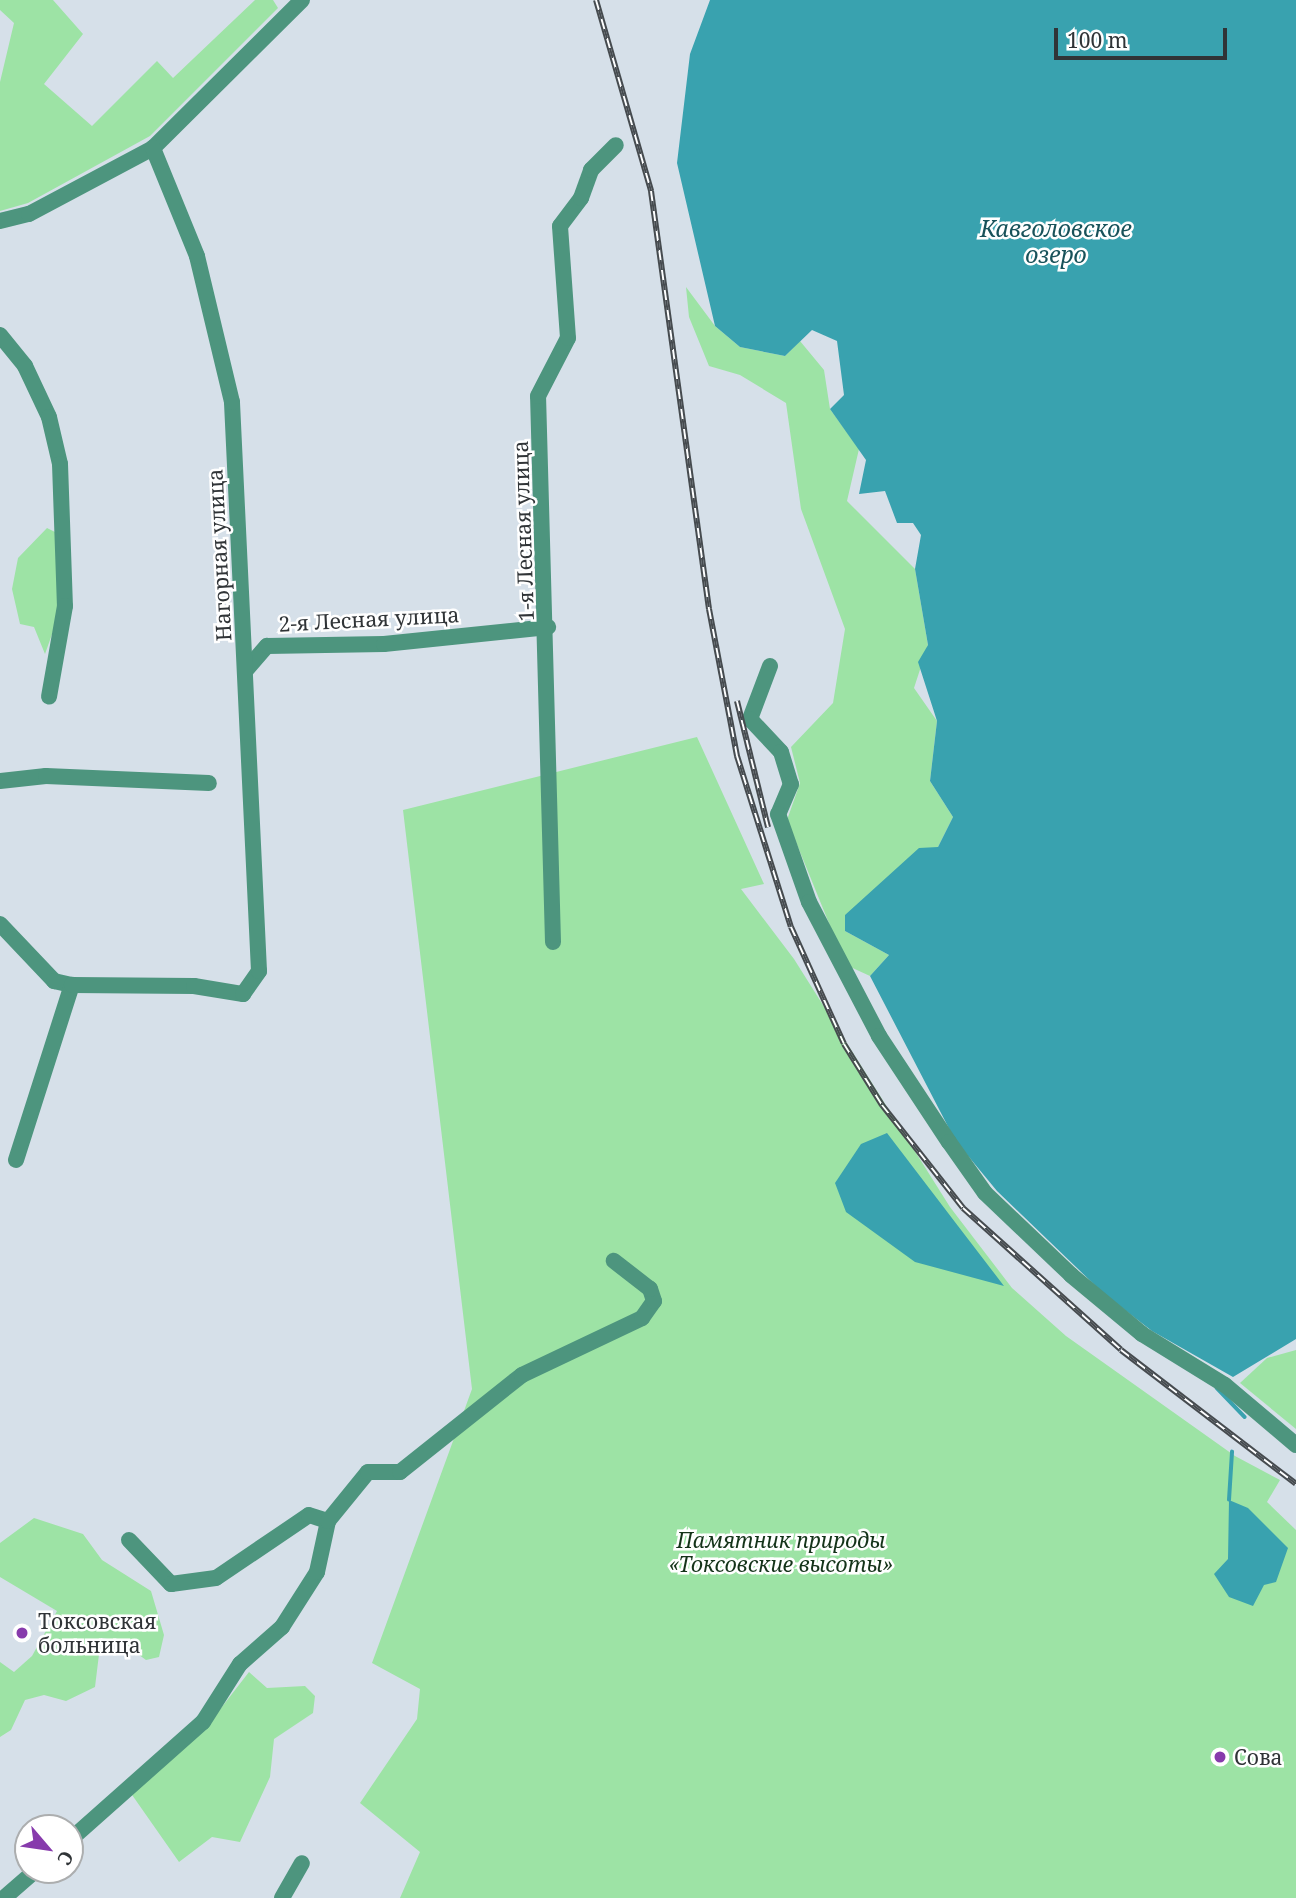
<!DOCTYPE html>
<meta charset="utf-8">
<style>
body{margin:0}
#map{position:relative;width:1296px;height:1898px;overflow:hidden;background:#d6e0e9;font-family:"Noto Serif",serif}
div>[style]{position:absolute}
.green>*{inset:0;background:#9de3a5}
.water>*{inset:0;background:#39a2af}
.stream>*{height:3.5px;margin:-1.75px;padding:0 1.75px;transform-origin:1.75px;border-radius:1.75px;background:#39a2af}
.minor>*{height:16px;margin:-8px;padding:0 8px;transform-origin:8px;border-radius:8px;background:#4d957e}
.rail>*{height:6px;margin-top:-3px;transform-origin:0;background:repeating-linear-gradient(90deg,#fff 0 10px,#464b4f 0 20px);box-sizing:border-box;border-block:2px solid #464b4f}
.dots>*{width:19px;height:19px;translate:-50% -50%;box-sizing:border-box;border:4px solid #fff;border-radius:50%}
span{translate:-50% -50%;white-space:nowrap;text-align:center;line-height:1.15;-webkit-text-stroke:5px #fff;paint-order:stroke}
.street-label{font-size:21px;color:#303437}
.park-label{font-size:21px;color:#143319;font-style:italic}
.poi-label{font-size:21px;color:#303437}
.left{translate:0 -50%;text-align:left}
.water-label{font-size:23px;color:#18525a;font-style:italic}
.north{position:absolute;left:14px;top:1814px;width:70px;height:70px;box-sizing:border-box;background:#fff;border:2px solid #acaeaf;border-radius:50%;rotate:119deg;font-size:19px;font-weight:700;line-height:28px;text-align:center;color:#303437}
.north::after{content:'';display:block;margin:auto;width:24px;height:32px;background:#873bac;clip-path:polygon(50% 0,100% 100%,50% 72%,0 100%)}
.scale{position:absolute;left:1054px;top:28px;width:173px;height:32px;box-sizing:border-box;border:4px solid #303437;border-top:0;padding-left:9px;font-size:21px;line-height:24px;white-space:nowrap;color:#303437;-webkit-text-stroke:5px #fff;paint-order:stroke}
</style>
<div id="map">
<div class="green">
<i style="clip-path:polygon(0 0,53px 0,83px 34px,44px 84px,92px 126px,157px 61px,173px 78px,255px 0,273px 0,278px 8px,150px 136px,28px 203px,0 211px,0 82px,14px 23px,0 10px)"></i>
<i style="clip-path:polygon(686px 287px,715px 326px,740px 347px,785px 356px,800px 341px,824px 370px,830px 409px,859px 449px,847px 501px,915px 569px,928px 645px,914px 688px,937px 721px,930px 781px,953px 817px,938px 847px,846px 915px,845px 931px,889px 955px,870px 976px,846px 965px,787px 820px,800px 783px,791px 747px,833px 703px,845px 629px,801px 509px,786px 403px,740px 375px,709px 366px,689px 317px)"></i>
<i style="clip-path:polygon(47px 528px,57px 533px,62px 606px,45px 654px,34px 627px,20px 624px,12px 589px,18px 558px)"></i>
<i style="clip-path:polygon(697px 737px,764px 884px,741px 889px,794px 959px,950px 1207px,1012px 1288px,1066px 1336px,1235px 1456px,1280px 1480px,1267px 1502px,1296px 1530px,1296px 1898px,400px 1898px,420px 1852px,360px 1803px,417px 1719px,420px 1689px,372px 1663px,472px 1389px,403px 810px)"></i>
<i style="clip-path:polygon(1296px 1350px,1296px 1429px,1240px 1383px,1267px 1358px)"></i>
<i style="clip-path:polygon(34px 1518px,83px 1534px,102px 1560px,151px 1591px,164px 1635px,159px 1657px,146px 1660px,120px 1641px,101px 1638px,95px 1687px,66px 1701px,44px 1695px,25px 1700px,11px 1730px,0 1737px,0 1662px,14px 1672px,32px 1656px,57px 1611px,0 1577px,0 1543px)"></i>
<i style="clip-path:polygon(249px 1672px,267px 1688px,305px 1686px,315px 1696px,313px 1713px,274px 1739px,270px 1777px,240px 1842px,212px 1837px,179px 1862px,130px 1792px,204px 1730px)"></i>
</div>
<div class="water">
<i style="clip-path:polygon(710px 0,1296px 0,1296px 1339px,1233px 1377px,1152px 1331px,1103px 1293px,997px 1191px,955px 1140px,870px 976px,889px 955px,845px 931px,845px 915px,919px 848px,938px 847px,953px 817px,930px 781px,937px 721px,918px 662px,928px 645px,915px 569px,921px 535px,913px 523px,897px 523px,885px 491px,859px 494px,866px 460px,830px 409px,844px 395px,837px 341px,812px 330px,785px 356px,740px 347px,715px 326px,677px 163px,690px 54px)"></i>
<i style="clip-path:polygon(887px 1133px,958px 1226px,1004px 1286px,915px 1262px,846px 1212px,835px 1183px,861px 1144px)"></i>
<i style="clip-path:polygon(1229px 1500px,1248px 1508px,1288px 1548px,1276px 1582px,1264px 1585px,1253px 1606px,1229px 1597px,1214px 1574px,1228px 1559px)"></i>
</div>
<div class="stream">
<i style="left:1217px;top:1388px;width:40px;rotate:46deg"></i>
<i style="left:1229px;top:1500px;width:48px;rotate:-86.4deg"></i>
</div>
<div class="minor">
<i style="left:0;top:221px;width:30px;rotate:-14deg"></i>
<i style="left:29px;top:214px;width:140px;rotate:-28deg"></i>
<i style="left:153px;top:148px;width:210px;rotate:-44.8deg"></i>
<i style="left:0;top:335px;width:40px;rotate:51deg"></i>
<i style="left:25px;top:366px;width:56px;rotate:64.8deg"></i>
<i style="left:49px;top:417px;width:48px;rotate:76.8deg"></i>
<i style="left:60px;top:464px;width:142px;rotate:88deg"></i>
<i style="left:65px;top:606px;width:92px;rotate:100deg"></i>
<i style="left:770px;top:666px;width:57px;rotate:110.7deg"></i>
<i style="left:750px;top:719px;width:45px;rotate:46.8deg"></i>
<i style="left:781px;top:752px;width:34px;rotate:73deg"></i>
<i style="left:791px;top:784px;width:33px;rotate:113deg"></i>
<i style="left:778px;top:814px;width:93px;rotate:70.6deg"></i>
<i style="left:809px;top:902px;width:151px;rotate:62.4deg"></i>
<i style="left:879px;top:1036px;width:127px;rotate:56.6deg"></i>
<i style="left:949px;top:1142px;width:62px;rotate:54.8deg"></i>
<i style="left:985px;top:1193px;width:119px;rotate:43.6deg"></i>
<i style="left:1071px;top:1275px;width:92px;rotate:39.7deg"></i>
<i style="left:1142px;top:1334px;width:97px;rotate:31.6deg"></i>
<i style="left:1225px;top:1385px;width:93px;rotate:40.2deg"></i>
<i style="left:246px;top:670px;width:32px;rotate:-49deg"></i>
<i style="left:267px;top:646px;width:117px;rotate:-1deg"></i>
<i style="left:384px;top:644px;width:165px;rotate:-5.9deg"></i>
<i style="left:0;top:781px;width:46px;rotate:-6.2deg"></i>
<i style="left:46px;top:776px;width:163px;rotate:2.5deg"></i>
<i style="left:0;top:924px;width:79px;rotate:46.5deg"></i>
<i style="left:54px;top:981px;width:18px;rotate:13deg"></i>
<i style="left:553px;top:942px;width:546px;rotate:-91.57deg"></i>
<i style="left:538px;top:396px;width:65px;rotate:-62.7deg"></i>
<i style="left:568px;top:338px;width:112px;rotate:-94.1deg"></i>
<i style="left:560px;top:226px;width:35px;rotate:-53deg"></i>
<i style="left:581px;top:198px;width:30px;rotate:-70deg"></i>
<i style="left:591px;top:170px;width:35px;rotate:-45deg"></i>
<i style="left:16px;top:1160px;width:184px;rotate:-72.3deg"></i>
<i style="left:72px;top:985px;width:122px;rotate:0.5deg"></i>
<i style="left:194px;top:986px;width:50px;rotate:9.3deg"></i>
<i style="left:243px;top:994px;width:28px;rotate:-55deg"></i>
<i style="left:259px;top:971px;width:570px;rotate:-92.72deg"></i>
<i style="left:232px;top:402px;width:150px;rotate:-103.5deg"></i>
<i style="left:197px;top:256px;width:117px;rotate:-112.2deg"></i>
<i style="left:129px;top:1540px;width:61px;rotate:46.3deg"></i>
<i style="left:171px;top:1584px;width:45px;rotate:-7.6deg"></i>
<i style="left:216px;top:1578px;width:112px;rotate:-34.1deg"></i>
<i style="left:309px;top:1515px;width:20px;rotate:18deg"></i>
<i style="left:70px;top:1840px;width:178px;rotate:-41.6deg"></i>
<i style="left:203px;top:1722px;width:69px;rotate:-57.5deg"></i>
<i style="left:240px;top:1664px;width:56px;rotate:-41.4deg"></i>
<i style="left:282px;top:1627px;width:65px;rotate:-57.5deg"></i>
<i style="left:317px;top:1572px;width:52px;rotate:-77.8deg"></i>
<i style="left:328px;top:1521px;width:63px;rotate:-50.8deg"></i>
<i style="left:368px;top:1472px;width:32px"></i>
<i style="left:400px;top:1472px;width:156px;rotate:-38.5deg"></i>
<i style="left:522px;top:1375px;width:133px;rotate:-25.4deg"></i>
<i style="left:642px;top:1318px;width:21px;rotate:-55deg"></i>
<i style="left:654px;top:1301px;width:13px;rotate:-108deg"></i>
<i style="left:650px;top:1289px;width:46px;rotate:-142.1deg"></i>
<i style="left:4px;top:1898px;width:43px;rotate:-41.2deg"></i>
<i style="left:282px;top:1898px;width:40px;rotate:-60.3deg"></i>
</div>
<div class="rail">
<i style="left:596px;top:0;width:199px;rotate:73.9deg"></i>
<i style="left:651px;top:191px;width:422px;rotate:82.1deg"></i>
<i style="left:709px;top:609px;width:150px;rotate:79.2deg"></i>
<i style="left:737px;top:756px;width:179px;rotate:72.5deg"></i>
<i style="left:791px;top:927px;width:128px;rotate:65.6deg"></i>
<i style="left:844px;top:1044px;width:72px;rotate:58.1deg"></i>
<i style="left:882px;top:1105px;width:131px;rotate:51.8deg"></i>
<i style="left:963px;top:1208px;width:212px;rotate:41.9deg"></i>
<i style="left:1121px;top:1350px;width:220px;rotate:37.4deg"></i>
<i style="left:737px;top:701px;width:130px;rotate:76.2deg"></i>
</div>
<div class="dots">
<i style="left:22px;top:1633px;background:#873bac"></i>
<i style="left:1220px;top:1757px;background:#873bac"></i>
</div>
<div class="street-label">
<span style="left:523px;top:531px;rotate:-92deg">1-я Лесная улица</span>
<span style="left:219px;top:555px;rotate:-93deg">Нагорная улица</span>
<span style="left:369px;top:619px;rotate:-3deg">2-я Лесная улица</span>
</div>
<div class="park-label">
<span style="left:781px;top:1552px">Памятник природы<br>«Токсовские высоты»</span>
</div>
<div class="poi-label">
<span class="left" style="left:38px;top:1633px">Токсовская<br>больница</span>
<span class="left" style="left:1234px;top:1757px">Сова</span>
</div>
<div class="water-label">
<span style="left:1056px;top:241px">Кавголовское<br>озеро</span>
</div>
<div class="north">С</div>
<div class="scale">100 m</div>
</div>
